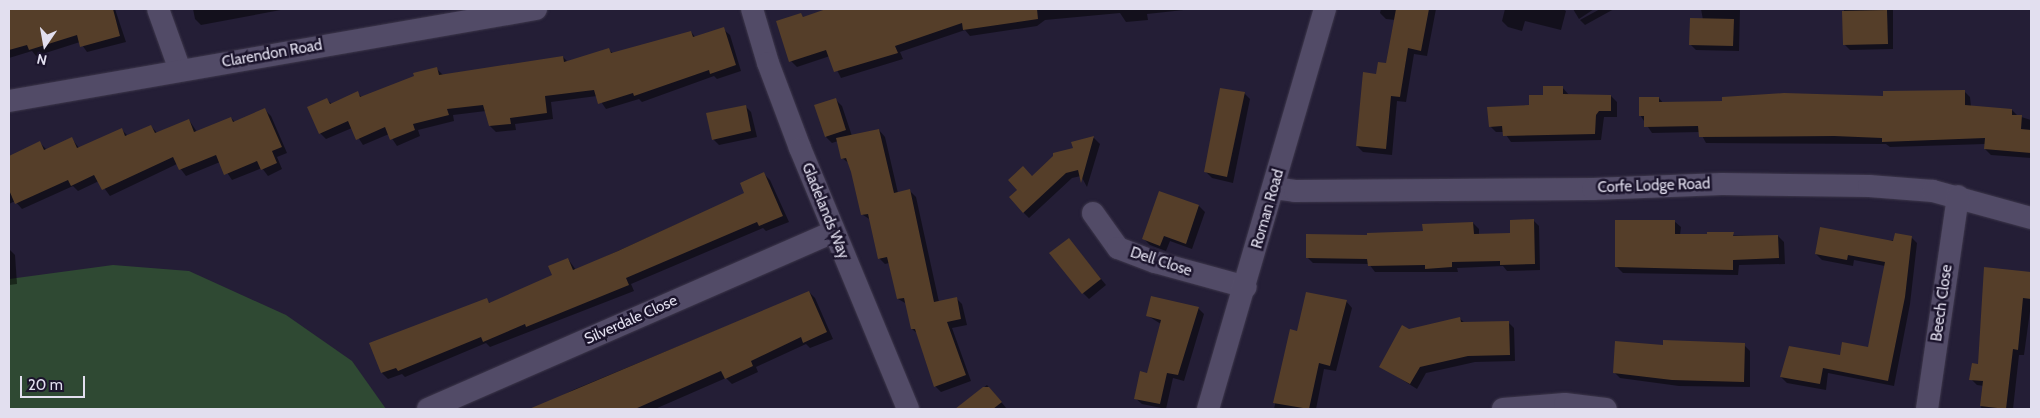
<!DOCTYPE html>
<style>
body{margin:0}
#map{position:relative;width:2040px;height:418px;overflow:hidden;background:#241e36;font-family:Cabin,sans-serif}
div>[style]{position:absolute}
.green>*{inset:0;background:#2f4933}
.shadow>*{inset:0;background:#0007}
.building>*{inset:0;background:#553e29}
.roads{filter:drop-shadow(0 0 1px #3d374b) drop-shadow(0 0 1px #3d374b)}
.street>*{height:22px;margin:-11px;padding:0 11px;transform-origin:11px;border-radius:11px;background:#524b67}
span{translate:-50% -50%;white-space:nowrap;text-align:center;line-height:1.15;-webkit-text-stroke:5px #1b142c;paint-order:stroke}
.street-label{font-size:15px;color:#e2dfef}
.frame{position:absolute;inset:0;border:10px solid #e2dfef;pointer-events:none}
.north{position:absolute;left:20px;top:20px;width:50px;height:50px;-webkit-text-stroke:4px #1b142c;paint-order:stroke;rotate:192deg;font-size:14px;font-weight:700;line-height:20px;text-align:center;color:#e2dfef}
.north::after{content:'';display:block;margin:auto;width:18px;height:22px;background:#e2dfef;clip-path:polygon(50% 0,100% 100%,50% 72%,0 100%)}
.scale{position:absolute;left:20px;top:376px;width:65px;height:22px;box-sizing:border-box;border:2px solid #e2dfef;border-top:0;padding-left:6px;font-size:15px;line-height:18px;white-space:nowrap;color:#e2dfef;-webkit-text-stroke:4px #1b142c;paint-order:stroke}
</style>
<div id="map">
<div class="green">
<i style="clip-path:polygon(113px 265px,189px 271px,286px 315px,352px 361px,386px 409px,9px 409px,9px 279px)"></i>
</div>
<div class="shadow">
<i style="clip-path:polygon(18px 9px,115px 9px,126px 42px,87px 52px,80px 42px,36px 56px,32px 51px,9px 58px,9px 11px)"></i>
<i style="clip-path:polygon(193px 9px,286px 9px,201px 25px,195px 19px)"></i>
<i style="clip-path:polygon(830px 9px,842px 9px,846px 12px,856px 9px,1193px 9px,1147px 14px,1148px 20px,1126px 22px,1120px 13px,1045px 20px,1037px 26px,970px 36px,965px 30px,900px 52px,903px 59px,841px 78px,830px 56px,797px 67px,791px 61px,801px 14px,804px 18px)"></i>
<i style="clip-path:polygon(1381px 9px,1436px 9px,1427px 56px,1414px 54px,1406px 102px,1397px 101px,1392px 155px,1363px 152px,1357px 146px,1377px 76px,1387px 65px,1395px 20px,1386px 19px,1380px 13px)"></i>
<i style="clip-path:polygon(1505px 9px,1563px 9px,1566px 11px,1561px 30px,1525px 21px,1522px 31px,1508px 27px,1502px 21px)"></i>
<i style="clip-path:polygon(1573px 9px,1594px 9px,1579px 19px)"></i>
<i style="clip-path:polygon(1600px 9px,1614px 9px,1585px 25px,1580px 20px)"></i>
<i style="clip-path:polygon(1701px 9px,1740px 9px,1739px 51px,1696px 50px,1690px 44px,1703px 20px)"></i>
<i style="clip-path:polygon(1844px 9px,1893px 9px,1893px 49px,1850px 50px,1844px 44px)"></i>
<i style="clip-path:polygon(723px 29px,730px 35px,741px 71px,717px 79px,714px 76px,642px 102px,639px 99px,606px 109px,597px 96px,551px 102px,553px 119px,515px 124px,516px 130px,496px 132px,490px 126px,486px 111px,453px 115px,454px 121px,418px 130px,420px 136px,397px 146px,389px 134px,363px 145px,352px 128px,326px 139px,320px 133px,327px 100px,332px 104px,357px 93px,363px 98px,437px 69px,443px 75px,563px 57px,568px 62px,609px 50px,614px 54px,691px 32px,696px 38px)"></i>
<i style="clip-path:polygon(1562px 87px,1569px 95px,1611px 96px,1617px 102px,1617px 117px,1604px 117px,1601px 140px,1511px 142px,1504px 132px,1496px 132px,1490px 126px)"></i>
<i style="clip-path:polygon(1964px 91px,1970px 97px,1971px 107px,2012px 110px,2018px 116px,2031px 120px,2031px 158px,1991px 155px,1985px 149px,1985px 144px,1890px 147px,1886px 144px,1706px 143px,1700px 132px,1652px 133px,1640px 115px,1659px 98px,1664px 104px,1884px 97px)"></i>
<i style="clip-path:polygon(1244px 93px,1250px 99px,1233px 183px,1212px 178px,1206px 172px)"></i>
<i style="clip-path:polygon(836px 100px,842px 106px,852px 136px,879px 130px,885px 137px,898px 193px,910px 191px,916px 197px,939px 302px,956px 298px,962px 304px,967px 325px,952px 328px,971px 381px,941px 392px,935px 386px,918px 334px,912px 329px,907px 304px,898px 299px,889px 263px,885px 264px,879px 258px,871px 220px,863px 215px,850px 164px,842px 158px,838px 141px,832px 143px,826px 137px)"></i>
<i style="clip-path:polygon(745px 106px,751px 112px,757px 137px,719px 145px,713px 139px)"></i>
<i style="clip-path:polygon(265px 110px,271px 116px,287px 153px,277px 157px,282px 169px,268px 176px,262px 168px,232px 180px,220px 162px,186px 176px,177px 164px,110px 196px,99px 181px,78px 191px,73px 186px,22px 209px,15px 201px,9px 204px,9px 158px,40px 143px,47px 150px,71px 138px,80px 149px,122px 130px,128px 136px,151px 126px,157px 133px,189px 120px,197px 132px,231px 118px,235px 122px)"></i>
<i style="clip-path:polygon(1094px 138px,1100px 144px,1087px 187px,1081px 176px,1072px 178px,1029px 218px,1023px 212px,1032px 178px,1074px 149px,1073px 143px)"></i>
<i style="clip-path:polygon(764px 174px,770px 180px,789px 222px,766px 231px,763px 228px,631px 284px,634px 291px,490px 347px,486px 343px,405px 377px,402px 374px,388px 379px,382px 373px,371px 344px,486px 300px,490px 303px,554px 276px,568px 259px,576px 270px,746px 193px)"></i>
<i style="clip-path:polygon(1160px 193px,1199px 206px,1205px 212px,1192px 249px,1170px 241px,1166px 251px,1150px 245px,1144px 239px)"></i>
<i style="clip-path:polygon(1533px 220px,1539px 226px,1540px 270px,1507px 271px,1503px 266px,1457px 268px,1458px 272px,1375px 272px,1369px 264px,1313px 263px,1307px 257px,1368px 237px,1424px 232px,1473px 223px,1479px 229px,1479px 235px,1511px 234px)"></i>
<i style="clip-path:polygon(1674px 221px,1681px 227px,1680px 235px,1778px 236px,1784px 242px,1785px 264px,1739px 265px,1738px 275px,1623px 273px,1617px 267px)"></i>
<i style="clip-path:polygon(1911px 237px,1917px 243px,1910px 304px,1894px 386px,1828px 373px,1826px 390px,1787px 383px,1781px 377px,1869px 348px,1885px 266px,1854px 260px,1853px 266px,1822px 260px,1816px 254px)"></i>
<i style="clip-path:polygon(1074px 246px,1106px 285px,1089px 299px,1083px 293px)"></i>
<i style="clip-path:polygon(9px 249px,15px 255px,17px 284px,9px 285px)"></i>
<i style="clip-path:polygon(1985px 269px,2031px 274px,2031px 304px,2024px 355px,2019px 355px,2013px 409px,1981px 409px,1984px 386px,1977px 385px,1971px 379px,1979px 365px)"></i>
<i style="clip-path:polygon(809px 292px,815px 298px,833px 339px,810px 348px,806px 344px,756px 367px,758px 372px,732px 384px,726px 378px,655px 409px,537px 409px,573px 390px)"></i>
<i style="clip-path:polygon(1346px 301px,1352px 308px,1336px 371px,1324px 369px,1316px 409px,1274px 409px,1291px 331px,1298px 332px)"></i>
<i style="clip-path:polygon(1198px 308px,1204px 314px,1184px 381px,1173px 378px,1166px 409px,1142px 404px,1135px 398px,1148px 374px,1161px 324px,1148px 316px)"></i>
<i style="clip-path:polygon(1459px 318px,1465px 323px,1508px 322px,1514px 328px,1515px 361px,1475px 362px,1426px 373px,1417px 389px,1380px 366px,1408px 330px)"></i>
<i style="clip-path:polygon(1744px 345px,1750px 351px,1750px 387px,1679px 386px,1620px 378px,1614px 372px,1665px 346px)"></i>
<i style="clip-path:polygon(987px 385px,1007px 409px,957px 409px)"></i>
</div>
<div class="building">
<i style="clip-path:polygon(9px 9px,113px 9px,120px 36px,80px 47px,77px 35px,29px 50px,27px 45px,9px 50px)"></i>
<i style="clip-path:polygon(826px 9px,1037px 9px,1038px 19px,963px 30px,962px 23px,895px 46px,898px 53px,834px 72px,826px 50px,789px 62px,776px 21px,801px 13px,803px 17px)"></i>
<i style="clip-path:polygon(1396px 9px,1429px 9px,1421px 51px,1408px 48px,1400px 97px,1391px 96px,1386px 149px,1356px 146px,1363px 72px,1376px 74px,1378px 62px,1386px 63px)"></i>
<i style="clip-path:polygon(1887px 10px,1888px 44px,1843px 45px,1842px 11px)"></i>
<i style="clip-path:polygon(1690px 18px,1734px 19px,1733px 46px,1689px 45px)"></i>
<i style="clip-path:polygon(724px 27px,736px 65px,710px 74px,709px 70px,634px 96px,633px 93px,598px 104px,594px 90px,545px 96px,547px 113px,510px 118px,511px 124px,489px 126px,483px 105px,447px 109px,449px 115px,413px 124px,415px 130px,390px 140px,385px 127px,356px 140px,348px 121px,319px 134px,307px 107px,327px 98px,330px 104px,358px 91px,360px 97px,414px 76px,413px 73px,437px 67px,439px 75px,563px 56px,564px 62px,609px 48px,611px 53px,691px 31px,693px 37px)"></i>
<i style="clip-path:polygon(1543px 86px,1563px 86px,1563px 94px,1611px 95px,1611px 111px,1599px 111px,1596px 115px,1595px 134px,1503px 136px,1502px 126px,1489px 127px,1487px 107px,1529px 105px,1529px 95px,1543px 95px)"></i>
<i style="clip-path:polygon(1220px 88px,1245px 92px,1227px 177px,1204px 172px)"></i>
<i style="clip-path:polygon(1965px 90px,1965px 105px,2012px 109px,2012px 115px,2022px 115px,2021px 129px,2031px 130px,2031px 153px,1984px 149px,1985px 138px,1882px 142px,1882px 138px,1834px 136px,1699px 137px,1698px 126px,1644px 127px,1644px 116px,1639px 116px,1639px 97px,1659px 97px,1659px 102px,1722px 101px,1722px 97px,1784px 93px,1883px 96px,1883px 91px)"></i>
<i style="clip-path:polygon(836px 98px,846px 130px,825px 137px,814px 105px)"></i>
<i style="clip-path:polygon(746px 105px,751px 131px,712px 140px,706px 113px)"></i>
<i style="clip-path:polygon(265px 108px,282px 147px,272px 151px,277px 163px,261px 170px,257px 161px,224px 175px,216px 155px,179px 170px,173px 157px,102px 190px,94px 175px,71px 186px,68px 180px,15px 204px,9px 190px,9px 156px,40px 141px,44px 150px,72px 137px,77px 148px,122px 128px,125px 136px,151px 125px,155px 133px,189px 119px,194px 132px,231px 117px,233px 122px)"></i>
<i style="clip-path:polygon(879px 129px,894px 193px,910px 189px,934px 302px,957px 297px,961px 319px,947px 322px,966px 375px,934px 387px,915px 329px,911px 329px,904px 298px,897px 299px,887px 257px,878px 259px,868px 214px,861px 215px,851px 172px,846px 158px,841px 159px,836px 138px)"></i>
<i style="clip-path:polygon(1094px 136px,1081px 183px,1078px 170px,1066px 173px,1023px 213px,1009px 197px,1017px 190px,1008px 180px,1023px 166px,1032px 176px,1053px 156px,1053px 153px,1073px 148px,1071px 142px)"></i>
<i style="clip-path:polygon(764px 172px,783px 216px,759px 226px,757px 222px,626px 278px,629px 285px,526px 327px,525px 324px,483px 342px,481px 337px,398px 371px,396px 368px,381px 373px,369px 343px,487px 298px,489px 303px,552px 275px,548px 266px,568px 258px,573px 270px,618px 251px,744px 193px,740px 183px)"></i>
<i style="clip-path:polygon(1159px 191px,1199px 205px,1186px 244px,1164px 236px,1160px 246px,1142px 239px)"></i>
<i style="clip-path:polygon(1534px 219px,1535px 264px,1500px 265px,1500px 261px,1452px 262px,1452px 267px,1425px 269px,1425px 265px,1368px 266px,1367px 259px,1306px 258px,1306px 234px,1367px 235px,1367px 233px,1423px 231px,1422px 224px,1473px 222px,1474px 234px,1510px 233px,1510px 220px)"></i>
<i style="clip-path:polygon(1615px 220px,1675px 220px,1675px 234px,1707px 234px,1707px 232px,1734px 232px,1733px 236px,1778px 235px,1779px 258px,1733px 260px,1733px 270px,1615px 267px)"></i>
<i style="clip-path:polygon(1820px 227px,1893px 241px,1895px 233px,1912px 236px,1905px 297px,1888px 381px,1823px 368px,1820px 384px,1780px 377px,1789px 346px,1840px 355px,1842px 342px,1868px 347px,1885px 262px,1848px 255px,1847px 260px,1815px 254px)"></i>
<i style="clip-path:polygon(1069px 238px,1101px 279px,1082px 294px,1049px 253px)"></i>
<i style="clip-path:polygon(1984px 267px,2031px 272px,2031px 299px,2023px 298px,2018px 350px,2013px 349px,2006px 409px,1980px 406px,1983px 381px,1969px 380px,1972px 363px,1978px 364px)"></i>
<i style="clip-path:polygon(809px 291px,827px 332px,803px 343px,801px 337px,751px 361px,753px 366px,725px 379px,721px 371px,635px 409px,529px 409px)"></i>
<i style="clip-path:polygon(1306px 292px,1347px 300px,1330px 366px,1319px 363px,1309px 409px,1273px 403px,1290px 329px,1297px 331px)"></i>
<i style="clip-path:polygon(1151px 296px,1199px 307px,1178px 375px,1167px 373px,1160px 404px,1134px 399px,1140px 371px,1147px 373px,1161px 320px,1146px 316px)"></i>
<i style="clip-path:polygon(1460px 317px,1461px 322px,1509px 321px,1510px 355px,1468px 356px,1420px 367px,1410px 384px,1379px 367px,1402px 325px,1409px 329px)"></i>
<i style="clip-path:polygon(1663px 340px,1745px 343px,1744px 382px,1672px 380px,1613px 373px,1615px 341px,1663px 345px)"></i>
<i style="clip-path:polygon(983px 387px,989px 387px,1002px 402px,993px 409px,955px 409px)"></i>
</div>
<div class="roads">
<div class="street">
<i style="left:158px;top:9px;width:65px;rotate:70.2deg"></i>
<i style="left:752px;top:9px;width:56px;rotate:73.5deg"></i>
<i style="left:768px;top:63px;width:91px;rotate:69.4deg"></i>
<i style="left:800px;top:148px;width:282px;rotate:67.5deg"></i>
<i style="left:9px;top:101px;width:535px;rotate:-9.9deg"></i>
<i style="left:1274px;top:188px;width:21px;rotate:8deg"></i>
<i style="left:1295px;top:191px;width:298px;rotate:-0.4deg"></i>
<i style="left:1593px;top:189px;width:129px;rotate:-2.2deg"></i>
<i style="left:1722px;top:184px;width:147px;rotate:0.8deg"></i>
<i style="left:1869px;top:186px;width:64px;rotate:4.5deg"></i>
<i style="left:1933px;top:191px;width:102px;rotate:15.4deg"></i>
<i style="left:1093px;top:213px;width:43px;rotate:54.5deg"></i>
<i style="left:1118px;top:248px;width:40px;rotate:21deg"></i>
<i style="left:1155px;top:262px;width:94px;rotate:15.4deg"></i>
<i style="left:428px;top:409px;width:442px;rotate:-23.6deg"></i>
<i style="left:1208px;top:409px;width:417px;rotate:-73.7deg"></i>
<i style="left:1503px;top:409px;width:62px;rotate:-4.6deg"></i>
<i style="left:1565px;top:404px;width:41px;rotate:7deg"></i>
<i style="left:1927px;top:409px;width:215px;rotate:-81.7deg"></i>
</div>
</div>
<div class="street-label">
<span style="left:272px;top:54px;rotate:-10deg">Clarendon Road</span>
<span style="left:1654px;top:186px;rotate:-2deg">Corfe Lodge Road</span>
<span style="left:1268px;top:209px;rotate:-74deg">Roman Road</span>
<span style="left:825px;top:211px;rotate:68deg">Gladelands Way</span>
<span style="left:1161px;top:262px;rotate:18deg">Dell Close</span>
<span style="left:1942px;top:303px;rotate:-82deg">Beech Close</span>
<span style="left:631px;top:320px;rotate:-24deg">Silverdale Close</span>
</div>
<div class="frame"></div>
<div class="north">N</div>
<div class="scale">20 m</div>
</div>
